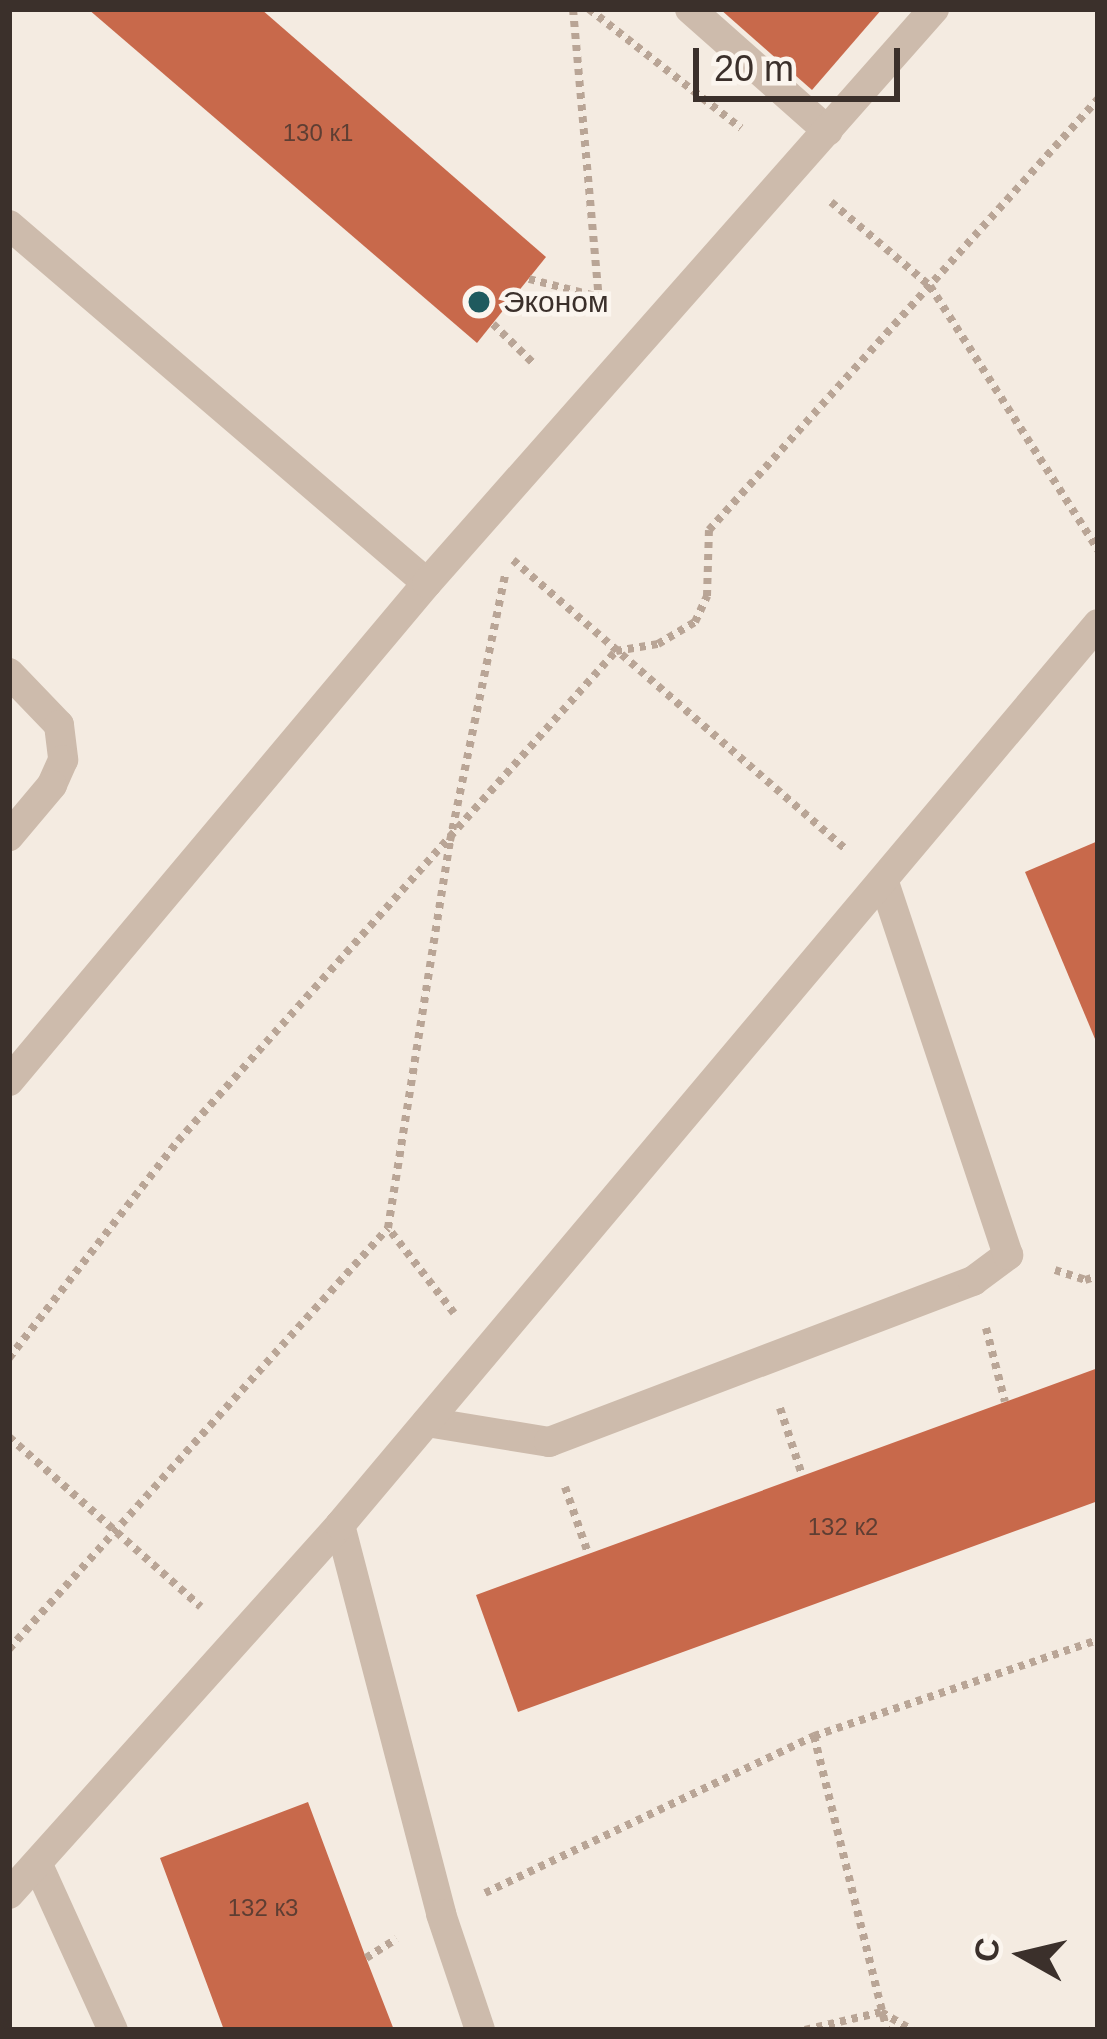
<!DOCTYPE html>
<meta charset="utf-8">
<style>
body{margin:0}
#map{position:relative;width:1107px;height:2039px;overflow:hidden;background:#f4ebe1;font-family:Helvetica,sans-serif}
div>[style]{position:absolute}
.building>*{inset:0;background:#c8694b}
.path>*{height:8px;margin-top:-4px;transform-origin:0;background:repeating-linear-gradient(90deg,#b9a596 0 6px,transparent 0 12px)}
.minor>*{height:30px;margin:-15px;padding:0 15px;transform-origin:15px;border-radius:15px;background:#cdbbac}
.dots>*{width:33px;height:33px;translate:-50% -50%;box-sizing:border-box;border:6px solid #fbf5ee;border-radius:50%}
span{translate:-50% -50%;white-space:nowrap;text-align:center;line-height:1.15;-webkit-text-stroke:9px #fbf5ee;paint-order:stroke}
.number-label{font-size:24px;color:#5e3e33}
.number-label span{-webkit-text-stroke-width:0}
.poi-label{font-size:30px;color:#3b302b}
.left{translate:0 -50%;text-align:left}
.frame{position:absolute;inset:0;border:12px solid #3b302b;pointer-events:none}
.north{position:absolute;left:963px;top:1895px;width:120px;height:120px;-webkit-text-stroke:9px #fbf5ee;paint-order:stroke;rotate:278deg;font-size:33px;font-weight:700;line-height:48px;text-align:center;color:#3b302b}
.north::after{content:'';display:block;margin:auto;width:42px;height:54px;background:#3b302b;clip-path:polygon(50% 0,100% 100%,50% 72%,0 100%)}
.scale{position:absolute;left:693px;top:48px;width:207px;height:54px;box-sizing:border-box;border:6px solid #3b302b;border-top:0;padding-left:15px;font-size:36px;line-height:42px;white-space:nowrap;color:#3b302b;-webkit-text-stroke:9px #fbf5ee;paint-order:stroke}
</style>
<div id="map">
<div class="building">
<i style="clip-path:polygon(88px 9px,261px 9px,546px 257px,477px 343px)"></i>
<i style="clip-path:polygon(720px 9px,882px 9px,812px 90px)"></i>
<i style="clip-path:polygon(1098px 841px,1098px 1046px,1025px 872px)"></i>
<i style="clip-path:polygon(1098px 1368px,1098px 1501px,518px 1712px,476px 1595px)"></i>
<i style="clip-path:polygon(308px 1802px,366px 1958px,394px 2030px,224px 2030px,160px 1858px)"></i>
</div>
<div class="path">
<i style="left:573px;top:9px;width:302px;rotate:84.9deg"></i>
<i style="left:589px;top:9px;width:193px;rotate:38.1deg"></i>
<i style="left:831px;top:202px;width:130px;rotate:40.3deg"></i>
<i style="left:930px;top:286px;width:313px;rotate:57.5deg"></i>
<i style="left:529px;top:279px;width:72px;rotate:14.4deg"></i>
<i style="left:493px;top:324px;width:59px;rotate:44.3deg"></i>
<i style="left:513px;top:560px;width:441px;rotate:41deg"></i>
<i style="left:1055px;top:1270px;width:32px;rotate:18deg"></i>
<i style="left:1085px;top:1280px;width:14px;rotate:-17deg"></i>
<i style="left:454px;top:1313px;width:108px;rotate:-127.8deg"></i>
<i style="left:388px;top:1228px;width:392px;rotate:-80.9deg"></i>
<i style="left:450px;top:841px;width:271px;rotate:-78.3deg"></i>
<i style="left:986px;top:1328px;width:76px;rotate:75.6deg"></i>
<i style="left:9px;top:1358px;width:275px;rotate:-52.1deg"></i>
<i style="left:178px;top:1141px;width:657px;rotate:-48.21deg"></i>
<i style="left:616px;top:651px;width:43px;rotate:-9.5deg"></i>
<i style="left:658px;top:644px;width:43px;rotate:-30.7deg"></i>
<i style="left:695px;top:622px;width:29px;rotate:-65deg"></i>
<i style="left:707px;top:596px;width:66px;rotate:-88.3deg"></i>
<i style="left:709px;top:530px;width:581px;rotate:-47.93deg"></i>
<i style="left:780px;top:1408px;width:71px;rotate:71.8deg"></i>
<i style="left:9px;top:1437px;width:256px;rotate:41.5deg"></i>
<i style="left:565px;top:1487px;width:70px;rotate:70.8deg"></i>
<i style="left:9px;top:1649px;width:566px;rotate:-48.01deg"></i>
<i style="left:814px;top:1736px;width:303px;rotate:76.1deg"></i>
<i style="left:485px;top:1893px;width:365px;rotate:-25.5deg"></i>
<i style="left:814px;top:1736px;width:300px;rotate:-18.7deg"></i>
<i style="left:366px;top:1958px;width:36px;rotate:-32deg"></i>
<i style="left:805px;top:2030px;width:78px;rotate:-13.3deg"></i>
<i style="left:881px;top:2012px;width:36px;rotate:30deg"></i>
</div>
<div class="minor">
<i style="left:690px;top:9px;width:184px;rotate:41.5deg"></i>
<i style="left:9px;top:225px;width:550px;rotate:40.58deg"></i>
<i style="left:9px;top:673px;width:72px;rotate:46.1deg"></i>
<i style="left:59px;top:725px;width:35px;rotate:83deg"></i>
<i style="left:63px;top:760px;width:27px;rotate:114deg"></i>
<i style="left:52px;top:785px;width:67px;rotate:130.1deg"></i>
<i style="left:9px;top:1081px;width:650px;rotate:-49.99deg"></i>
<i style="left:427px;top:583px;width:766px;rotate:-48.55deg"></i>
<i style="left:427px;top:1422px;width:124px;rotate:9.3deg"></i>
<i style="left:549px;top:1442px;width:454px;rotate:-20.8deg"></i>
<i style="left:973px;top:1281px;width:44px;rotate:-36.6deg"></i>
<i style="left:1008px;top:1255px;width:395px;rotate:-108.4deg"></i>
<i style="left:340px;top:1525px;width:402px;rotate:75.4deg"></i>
<i style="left:441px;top:1914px;width:122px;rotate:71.4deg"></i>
<i style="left:38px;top:1865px;width:181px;rotate:65.6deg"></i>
<i style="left:9px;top:1894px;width:496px;rotate:-48.1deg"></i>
<i style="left:340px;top:1525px;width:1177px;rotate:-49.93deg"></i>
</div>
<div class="dots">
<i style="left:479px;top:302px;background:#1f5a5e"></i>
</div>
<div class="number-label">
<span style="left:318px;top:133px">130 к1</span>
<span style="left:843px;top:1527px">132 к2</span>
<span style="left:263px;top:1908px">132 к3</span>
</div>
<div class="poi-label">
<span class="left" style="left:503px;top:302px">Эконом</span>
</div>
<div class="frame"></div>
<div class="north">С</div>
<div class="scale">20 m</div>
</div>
